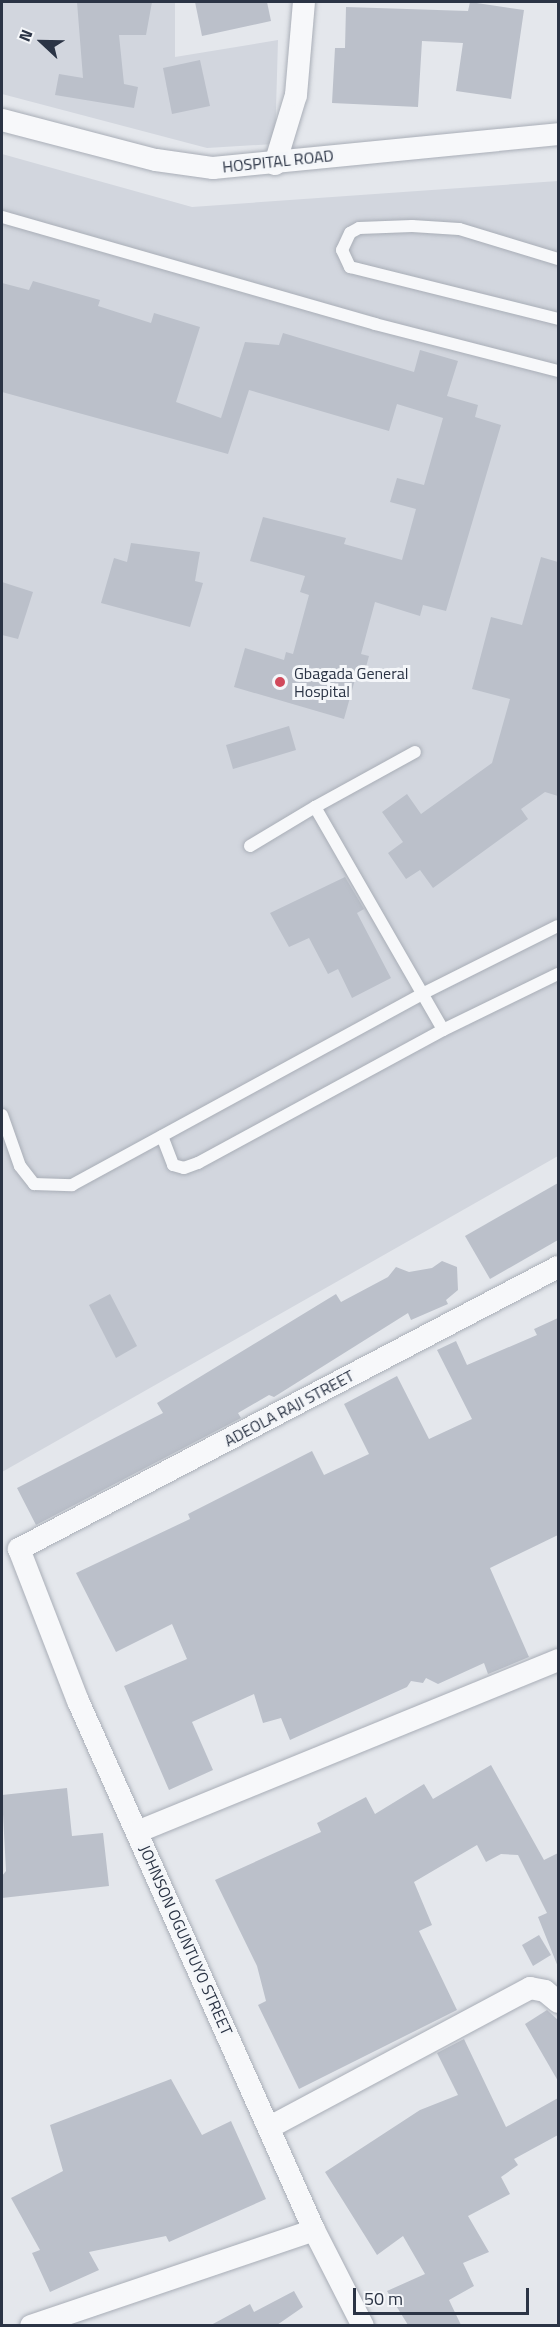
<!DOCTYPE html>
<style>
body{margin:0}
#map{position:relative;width:560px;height:2327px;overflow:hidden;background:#e4e7ec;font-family:"Titillium Web",sans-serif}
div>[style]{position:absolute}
.built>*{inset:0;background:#d2d6de}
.building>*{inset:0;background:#bbc0ca}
.roads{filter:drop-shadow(0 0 2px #a9aeb7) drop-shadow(0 0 2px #a9aeb7)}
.lane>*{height:12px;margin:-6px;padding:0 6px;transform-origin:6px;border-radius:6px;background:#f7f8fa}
.street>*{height:22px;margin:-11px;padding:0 11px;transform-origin:11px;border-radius:11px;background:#f7f8fa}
.dots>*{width:16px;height:16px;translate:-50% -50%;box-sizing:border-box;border:3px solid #f4f6f9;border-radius:50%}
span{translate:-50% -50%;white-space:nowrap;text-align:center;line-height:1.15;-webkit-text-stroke:6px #f4f6f9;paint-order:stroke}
.street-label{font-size:16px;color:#2b3445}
.poi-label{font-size:16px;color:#2b3445}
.left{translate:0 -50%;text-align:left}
.frame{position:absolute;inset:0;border:3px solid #2b3445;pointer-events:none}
.north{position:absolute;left:12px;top:12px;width:60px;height:60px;-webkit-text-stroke:4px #f4f6f9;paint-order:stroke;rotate:292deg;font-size:16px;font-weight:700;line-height:24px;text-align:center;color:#2b3445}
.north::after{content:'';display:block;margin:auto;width:21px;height:27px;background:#2b3445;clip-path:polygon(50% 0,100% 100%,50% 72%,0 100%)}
.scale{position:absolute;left:353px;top:2288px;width:176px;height:27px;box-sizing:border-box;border:3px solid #2b3445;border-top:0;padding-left:8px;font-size:18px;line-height:21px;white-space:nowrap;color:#2b3445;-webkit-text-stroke:4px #f4f6f9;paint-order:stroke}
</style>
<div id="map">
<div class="built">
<i style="clip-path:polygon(2px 2px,175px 2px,175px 57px,278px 40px,275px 144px,207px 148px,2px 94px)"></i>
<i style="clip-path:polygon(2px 154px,192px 207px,558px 181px,558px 1156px,2px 1472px)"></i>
</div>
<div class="building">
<i style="clip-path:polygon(77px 2px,152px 2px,146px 35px,119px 35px,124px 84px,138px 87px,134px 108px,55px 95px,59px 74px,83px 78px)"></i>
<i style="clip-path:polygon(195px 2px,267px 2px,271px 21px,202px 36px)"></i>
<i style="clip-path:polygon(470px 2px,524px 10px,511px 99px,456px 91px,463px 43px,422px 41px,418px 107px,332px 103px,335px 48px,345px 48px,346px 7px,468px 11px)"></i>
<i style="clip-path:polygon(200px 60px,210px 106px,172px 114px,163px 68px)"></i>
<i style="clip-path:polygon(33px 281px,100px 300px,98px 306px,151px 323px,154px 313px,200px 327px,176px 402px,221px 418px,245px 342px,279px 345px,283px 333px,414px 372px,420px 350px,458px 361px,447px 396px,478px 405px,475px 417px,501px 425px,446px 611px,423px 605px,420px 616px,375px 602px,361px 654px,369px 656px,363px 678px,356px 676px,344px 719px,234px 687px,245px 648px,284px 660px,286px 652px,293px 654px,309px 595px,300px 592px,305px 576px,250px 561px,263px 517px,346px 538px,344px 544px,402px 560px,416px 509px,390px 502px,397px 478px,424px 485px,443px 418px,397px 404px,389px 431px,249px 390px,228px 454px,2px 392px,2px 283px,29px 290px)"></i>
<i style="clip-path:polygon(131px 543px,200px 552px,195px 581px,203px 583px,190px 627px,101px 603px,114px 558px,127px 562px)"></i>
<i style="clip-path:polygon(541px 557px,558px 562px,558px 796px,545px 792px,521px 809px,528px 819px,433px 888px,420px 870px,406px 879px,388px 853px,403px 842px,382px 812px,407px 794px,421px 814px,492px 763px,510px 699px,472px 689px,491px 617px,522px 625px)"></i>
<i style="clip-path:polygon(2px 582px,33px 592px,18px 639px,2px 635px)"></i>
<i style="clip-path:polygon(289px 726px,296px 750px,233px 769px,226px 745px)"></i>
<i style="clip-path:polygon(345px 877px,364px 909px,357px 913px,391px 978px,352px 998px,338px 969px,328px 974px,309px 938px,289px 947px,270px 913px)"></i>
<i style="clip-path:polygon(558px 1183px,558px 1240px,490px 1279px,465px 1236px)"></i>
<i style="clip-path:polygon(442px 1261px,457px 1267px,458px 1290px,446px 1300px,448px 1304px,411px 1320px,408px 1313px,274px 1397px,269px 1395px,238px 1413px,241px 1418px,36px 1525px,17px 1488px,163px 1413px,157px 1403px,336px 1294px,341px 1302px,388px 1277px,396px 1267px,409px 1272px,432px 1268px)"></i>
<i style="clip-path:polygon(110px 1294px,137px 1346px,116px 1358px,89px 1305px)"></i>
<i style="clip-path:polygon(558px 1318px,558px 1535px,490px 1568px,529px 1657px,488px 1674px,484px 1663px,438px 1684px,426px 1678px,423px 1683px,411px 1681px,407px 1687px,290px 1740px,281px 1718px,263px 1723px,254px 1694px,192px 1722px,213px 1770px,169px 1790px,124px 1686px,187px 1659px,172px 1624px,116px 1652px,76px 1573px,190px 1519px,188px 1514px,312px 1451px,324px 1475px,369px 1454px,344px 1404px,397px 1376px,429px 1439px,472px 1419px,437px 1350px,456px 1341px,467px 1365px,537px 1335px,534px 1329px)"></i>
<i style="clip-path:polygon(491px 1765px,544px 1860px,558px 1853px,558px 1967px,538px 1917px,547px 1913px,518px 1855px,501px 1854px,486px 1862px,477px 1845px,414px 1882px,432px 1925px,419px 1931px,457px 2010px,299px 2089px,258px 2005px,266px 2001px,257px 1966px,215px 1880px,321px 1832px,317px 1823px,366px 1797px,375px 1814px,424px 1784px,433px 1799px)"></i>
<i style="clip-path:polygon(67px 1788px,72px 1836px,103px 1833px,109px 1886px,2px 1898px,2px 1876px,6px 1871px,2px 1795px)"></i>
<i style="clip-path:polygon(539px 1935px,551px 1955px,533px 1966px,522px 1945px)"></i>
<i style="clip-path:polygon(547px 2010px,558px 2020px,558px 2081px,525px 2024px)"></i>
<i style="clip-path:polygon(464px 2039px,506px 2127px,558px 2098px,558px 2135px,514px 2159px,518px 2165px,501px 2177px,510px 2194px,468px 2216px,489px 2252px,463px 2263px,474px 2286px,449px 2300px,461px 2325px,408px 2325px,387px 2291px,425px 2274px,403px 2236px,377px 2255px,325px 2172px,420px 2110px,458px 2095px,437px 2053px)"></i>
<i style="clip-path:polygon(171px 2079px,202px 2135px,231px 2121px,266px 2199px,169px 2242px,166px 2236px,89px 2252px,99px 2270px,50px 2292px,32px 2253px,40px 2250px,11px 2198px,63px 2171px,50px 2125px)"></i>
<i style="clip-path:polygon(294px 2291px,303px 2307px,277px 2325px,211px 2325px,250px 2304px,254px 2312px)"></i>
</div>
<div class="roads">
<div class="lane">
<i style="left:2px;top:217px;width:388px;rotate:16deg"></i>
<i style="left:375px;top:324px;width:189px;rotate:14.4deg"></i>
<i style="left:558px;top:259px;width:103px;rotate:-163.1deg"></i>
<i style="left:459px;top:229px;width:47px;rotate:-176.3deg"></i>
<i style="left:412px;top:226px;width:53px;rotate:177.8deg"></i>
<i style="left:359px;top:228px;width:10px;rotate:151deg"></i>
<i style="left:350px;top:233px;width:19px;rotate:115deg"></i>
<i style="left:342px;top:250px;width:19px;rotate:65deg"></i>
<i style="left:350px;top:267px;width:214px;rotate:14deg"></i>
<i style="left:315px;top:807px;width:114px;rotate:-28.8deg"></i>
<i style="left:250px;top:846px;width:76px;rotate:-31deg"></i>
<i style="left:315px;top:807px;width:257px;rotate:60.1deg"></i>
<i style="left:2px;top:1115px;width:54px;rotate:70.6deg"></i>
<i style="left:20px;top:1166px;width:23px;rotate:52deg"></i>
<i style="left:34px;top:1184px;width:38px;rotate:2deg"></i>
<i style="left:72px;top:1185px;width:399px;rotate:-28.6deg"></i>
<i style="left:422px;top:994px;width:152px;rotate:-26.6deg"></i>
<i style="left:162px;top:1136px;width:31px;rotate:69deg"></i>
<i style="left:173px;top:1165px;width:11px;rotate:15deg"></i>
<i style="left:184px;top:1168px;width:15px;rotate:-20deg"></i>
<i style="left:198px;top:1163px;width:279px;rotate:-28.5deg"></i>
<i style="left:443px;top:1030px;width:128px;rotate:-26deg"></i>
</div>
<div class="street">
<i style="left:2px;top:120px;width:159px;rotate:14.6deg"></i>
<i style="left:156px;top:160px;width:58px;rotate:8deg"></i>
<i style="left:213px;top:168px;width:347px;rotate:-5.6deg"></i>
<i style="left:275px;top:164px;width:72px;rotate:-73.1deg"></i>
<i style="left:296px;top:95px;width:93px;rotate:-85.1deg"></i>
<i style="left:19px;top:1549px;width:163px;rotate:68.8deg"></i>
<i style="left:78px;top:1701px;width:579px;rotate:65.96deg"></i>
<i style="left:314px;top:2230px;width:108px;rotate:63deg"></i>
<i style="left:19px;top:1549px;width:608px;rotate:-27.62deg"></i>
<i style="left:137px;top:1832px;width:455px;rotate:-22.2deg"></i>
<i style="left:270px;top:2127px;width:295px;rotate:-28.1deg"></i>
<i style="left:530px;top:1988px;width:15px;rotate:11deg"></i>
<i style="left:545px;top:1991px;width:17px;rotate:40deg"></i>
<i style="left:31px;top:2326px;width:299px;rotate:-18.7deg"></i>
</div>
</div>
<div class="dots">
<i style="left:280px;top:682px;background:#d1495b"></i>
</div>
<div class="street-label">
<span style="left:278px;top:161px;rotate:-6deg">HOSPITAL ROAD</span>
<span style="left:289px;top:1408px;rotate:-28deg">ADEOLA RAJI STREET</span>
<span style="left:186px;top:1940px;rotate:66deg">JOHNSON OGUNTUYO STREET</span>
</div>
<div class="poi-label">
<span class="left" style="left:294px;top:682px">Gbagada General<br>Hospital</span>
</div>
<div class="frame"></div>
<div class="north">N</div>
<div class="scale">50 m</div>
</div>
